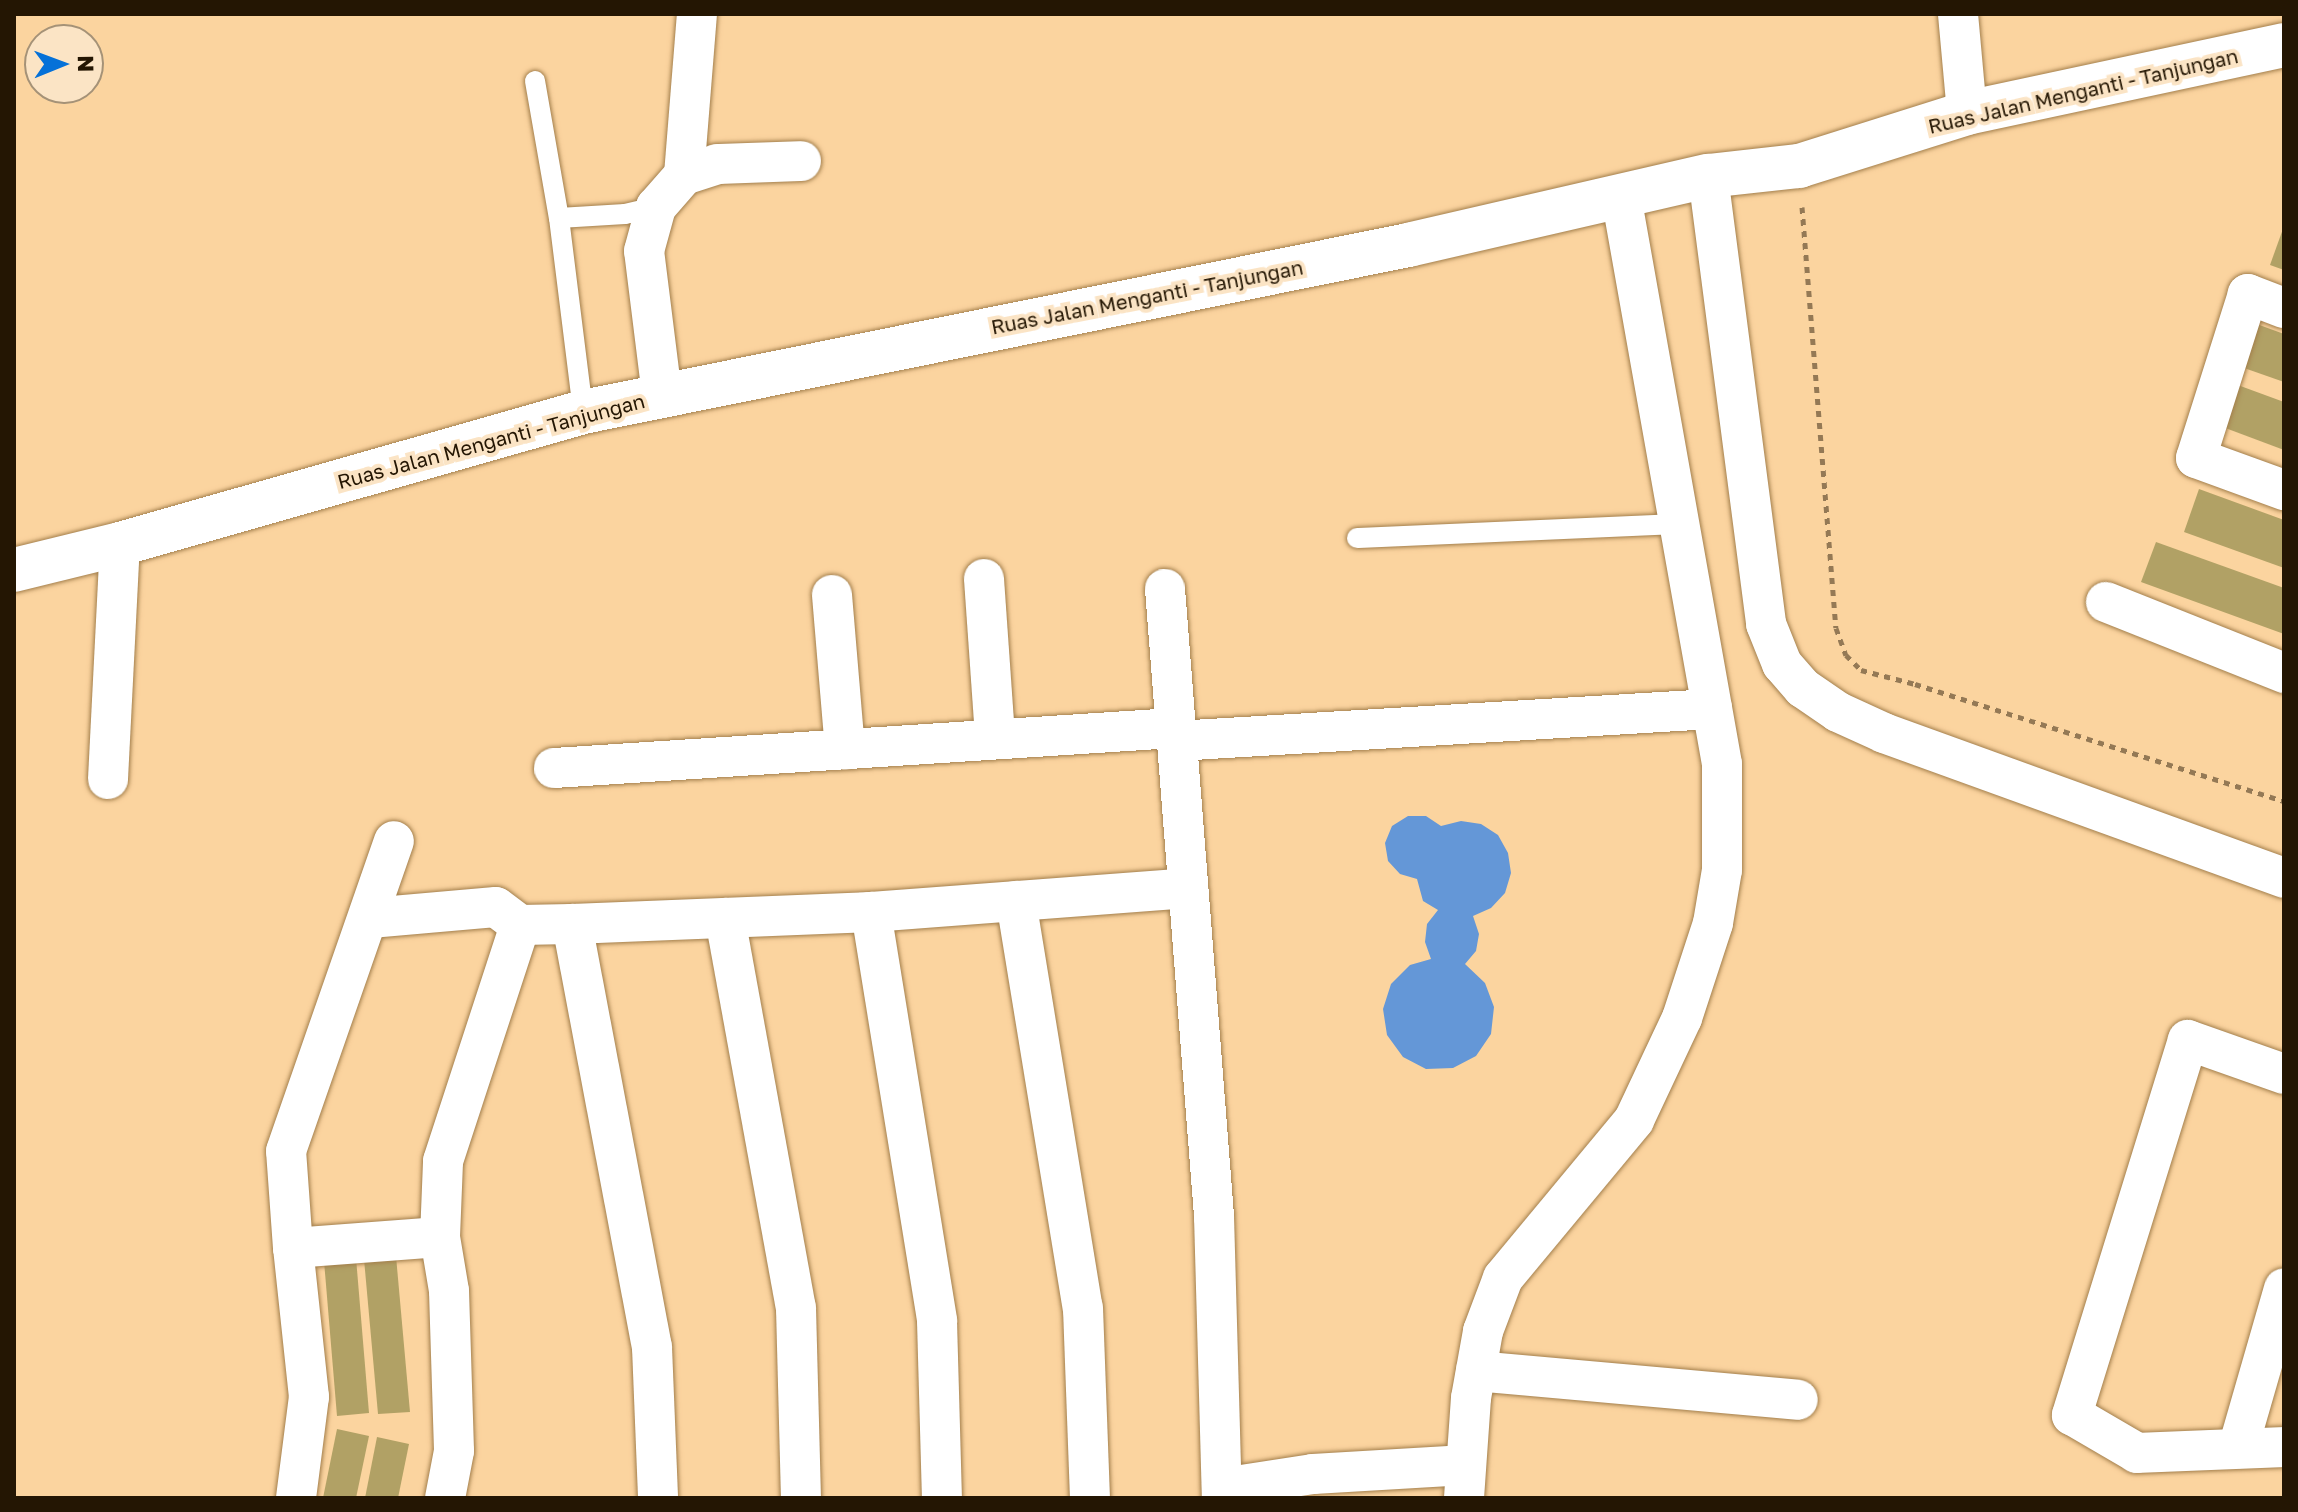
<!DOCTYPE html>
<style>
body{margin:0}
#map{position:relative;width:2298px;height:1512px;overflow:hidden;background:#fbd49f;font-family:"Golos Text",sans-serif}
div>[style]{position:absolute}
.water>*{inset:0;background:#6497d7}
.building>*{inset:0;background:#b1a165}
.path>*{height:5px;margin-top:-2.5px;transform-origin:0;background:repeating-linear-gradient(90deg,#947955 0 6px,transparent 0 12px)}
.roads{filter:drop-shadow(0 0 2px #a37f4c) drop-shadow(0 0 2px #a37f4c)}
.service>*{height:20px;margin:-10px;padding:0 10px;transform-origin:10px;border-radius:10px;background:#fff}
.minor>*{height:40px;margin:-20px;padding:0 20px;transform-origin:20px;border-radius:20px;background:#fff}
.secondary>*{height:44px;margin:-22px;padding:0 22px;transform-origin:22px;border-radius:22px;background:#fff}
span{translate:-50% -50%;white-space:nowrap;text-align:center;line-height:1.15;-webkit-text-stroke:8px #fbe4c5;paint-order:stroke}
.street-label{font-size:20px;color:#241603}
.frame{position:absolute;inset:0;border:16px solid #241603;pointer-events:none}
.north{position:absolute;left:24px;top:24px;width:80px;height:80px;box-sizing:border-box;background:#fbe4c5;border:2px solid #a59277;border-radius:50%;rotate:89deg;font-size:22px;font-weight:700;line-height:32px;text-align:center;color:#241603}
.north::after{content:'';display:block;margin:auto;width:28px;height:36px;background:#0571d8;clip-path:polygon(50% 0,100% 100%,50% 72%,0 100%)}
</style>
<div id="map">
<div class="water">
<i style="clip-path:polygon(1408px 816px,1426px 816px,1441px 826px,1461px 821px,1481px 824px,1498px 835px,1508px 853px,1511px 873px,1505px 893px,1491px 908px,1473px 916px,1479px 934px,1476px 951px,1465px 964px,1485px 983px,1494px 1007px,1491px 1034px,1476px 1056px,1453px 1068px,1426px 1069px,1403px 1057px,1387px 1035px,1383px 1009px,1391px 984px,1410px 965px,1431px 959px,1425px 942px,1427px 924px,1438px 910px,1423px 901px,1417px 879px,1400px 874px,1388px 861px,1385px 843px,1392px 826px)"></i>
</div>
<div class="building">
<i style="clip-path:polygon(2284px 226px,2284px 270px,2270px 265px)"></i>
<i style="clip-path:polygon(2243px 319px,2284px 334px,2284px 382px,2227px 362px)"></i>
<i style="clip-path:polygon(2235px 384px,2284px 402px,2284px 450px,2220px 426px)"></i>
<i style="clip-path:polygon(2199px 489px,2284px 520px,2284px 568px,2184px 532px)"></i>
<i style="clip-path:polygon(2156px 542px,2284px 588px,2284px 634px,2141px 582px)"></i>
<i style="clip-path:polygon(395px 1245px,410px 1412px,378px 1414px,363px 1248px)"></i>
<i style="clip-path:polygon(355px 1246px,369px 1413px,337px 1416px,323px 1249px)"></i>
<i style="clip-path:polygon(337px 1429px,369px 1436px,356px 1498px,323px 1498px)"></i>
<i style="clip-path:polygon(377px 1437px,409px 1444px,398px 1498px,365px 1498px)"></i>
</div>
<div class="path">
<i style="left:1802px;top:207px;width:422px;rotate:85.4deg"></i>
<i style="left:1836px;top:628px;width:29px;rotate:70deg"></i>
<i style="left:1846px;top:655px;width:21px;rotate:45deg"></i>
<i style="left:1861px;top:670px;width:56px;rotate:14.5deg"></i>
<i style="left:1915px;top:684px;width:387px;rotate:17.6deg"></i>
</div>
<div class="roads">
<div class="service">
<i style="left:535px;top:81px;width:139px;rotate:80.1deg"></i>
<i style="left:559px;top:218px;width:195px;rotate:82.9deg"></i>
<i style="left:559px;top:218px;width:66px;rotate:-3.5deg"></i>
<i style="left:625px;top:214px;width:32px;rotate:-13deg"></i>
<i style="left:1357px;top:538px;width:322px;rotate:-2.5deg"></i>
</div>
<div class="minor">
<i style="left:1958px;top:14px;width:99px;rotate:84.8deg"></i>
<i style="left:684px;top:175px;width:162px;rotate:-85.4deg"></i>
<i style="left:1708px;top:176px;width:452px;rotate:82.6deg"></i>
<i style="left:1766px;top:624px;width:43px;rotate:68.2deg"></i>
<i style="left:1782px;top:664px;width:32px;rotate:49deg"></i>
<i style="left:1803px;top:688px;width:42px;rotate:34.4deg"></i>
<i style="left:1838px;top:712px;width:51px;rotate:24.5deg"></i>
<i style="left:1884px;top:733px;width:425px;rotate:19.9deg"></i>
<i style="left:2284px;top:308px;width:39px;rotate:-159deg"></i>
<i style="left:2248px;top:294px;width:172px;rotate:107.6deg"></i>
<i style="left:2196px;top:458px;width:94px;rotate:20deg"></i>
<i style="left:662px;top:395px;width:145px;rotate:-97.1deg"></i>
<i style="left:644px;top:251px;width:46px;rotate:-74.7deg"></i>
<i style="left:656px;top:207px;width:43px;rotate:-48.8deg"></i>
<i style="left:684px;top:175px;width:35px;rotate:-18deg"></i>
<i style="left:717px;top:164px;width:84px;rotate:-2deg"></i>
<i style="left:984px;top:579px;width:159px;rotate:86deg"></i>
<i style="left:1165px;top:589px;width:629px;rotate:85.53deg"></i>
<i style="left:1214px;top:1216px;width:282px;rotate:88.4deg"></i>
<i style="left:832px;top:595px;width:155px;rotate:85.2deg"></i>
<i style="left:2106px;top:602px;width:192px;rotate:21.7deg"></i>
<i style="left:1176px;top:741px;width:537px;rotate:-3.42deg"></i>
<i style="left:554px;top:768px;width:622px;rotate:-3.69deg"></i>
<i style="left:108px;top:779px;width:235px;rotate:-87.1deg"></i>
<i style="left:1016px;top:901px;width:412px;rotate:80.7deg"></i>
<i style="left:1083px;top:1308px;width:190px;rotate:87.9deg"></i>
<i style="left:871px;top:912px;width:414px;rotate:80.8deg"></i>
<i style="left:937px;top:1321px;width:177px;rotate:88.4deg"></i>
<i style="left:370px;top:918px;width:126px;rotate:-5deg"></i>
<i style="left:496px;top:907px;width:30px;rotate:37deg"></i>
<i style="left:520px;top:925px;width:52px;rotate:-1.1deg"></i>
<i style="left:572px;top:924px;width:299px;rotate:-2.3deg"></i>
<i style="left:871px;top:912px;width:318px;rotate:-4.3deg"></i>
<i style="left:725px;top:918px;width:396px;rotate:79.7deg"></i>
<i style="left:796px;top:1308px;width:190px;rotate:88.5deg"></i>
<i style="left:572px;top:924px;width:430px;rotate:79.3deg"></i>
<i style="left:652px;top:1347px;width:151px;rotate:87.7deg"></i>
<i style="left:2284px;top:1074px;width:102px;rotate:-160.5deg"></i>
<i style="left:2188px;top:1040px;width:393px;rotate:107.2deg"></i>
<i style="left:2072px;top:1415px;width:75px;rotate:30.3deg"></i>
<i style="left:2137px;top:1453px;width:147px;rotate:-2.3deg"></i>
<i style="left:440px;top:1237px;width:76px;rotate:-87.7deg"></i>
<i style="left:443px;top:1161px;width:248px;rotate:-71.9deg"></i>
<i style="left:293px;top:1248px;width:97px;rotate:-94.1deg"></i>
<i style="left:286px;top:1151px;width:328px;rotate:-70.8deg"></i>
<i style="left:1476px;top:1371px;width:323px;rotate:5.1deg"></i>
<i style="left:2238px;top:1448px;width:166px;rotate:-73.9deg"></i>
<i style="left:1222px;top:1488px;width:92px;rotate:-8.7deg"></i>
<i style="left:1313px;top:1474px;width:153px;rotate:-3.4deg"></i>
<i style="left:296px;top:1498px;width:102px;rotate:-82.7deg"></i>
<i style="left:309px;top:1397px;width:150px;rotate:-96.1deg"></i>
<i style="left:293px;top:1248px;width:147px;rotate:-4.3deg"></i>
<i style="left:440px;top:1237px;width:55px;rotate:80.5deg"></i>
<i style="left:449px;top:1291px;width:160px;rotate:88.2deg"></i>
<i style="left:454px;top:1451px;width:48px;rotate:100.8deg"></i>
<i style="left:1464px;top:1498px;width:100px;rotate:-86deg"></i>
<i style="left:1471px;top:1398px;width:68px;rotate:-79.8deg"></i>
<i style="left:1483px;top:1331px;width:57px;rotate:-69.3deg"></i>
<i style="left:1503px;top:1278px;width:205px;rotate:-50.3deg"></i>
<i style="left:1634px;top:1120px;width:113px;rotate:-64.8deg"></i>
<i style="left:1682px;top:1018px;width:100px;rotate:-71.9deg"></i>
<i style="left:1713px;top:923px;width:54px;rotate:-80.4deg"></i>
<i style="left:1722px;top:870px;width:106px;rotate:-90deg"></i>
<i style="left:1722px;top:764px;width:577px;rotate:-100.08deg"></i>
</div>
<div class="secondary">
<i style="left:14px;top:570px;width:109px;rotate:-13.8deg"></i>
<i style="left:120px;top:544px;width:481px;rotate:-15.9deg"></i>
<i style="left:583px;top:412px;width:842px;rotate:-11.44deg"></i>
<i style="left:1408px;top:245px;width:308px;rotate:-13deg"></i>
<i style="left:1708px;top:176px;width:92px;rotate:-6.3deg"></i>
<i style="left:1799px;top:166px;width:176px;rotate:-17.5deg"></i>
<i style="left:1967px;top:113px;width:324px;rotate:-12.1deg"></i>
</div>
</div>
<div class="street-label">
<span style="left:2083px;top:91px;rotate:-13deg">Ruas Jalan Menganti - Tanjungan</span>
<span style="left:1147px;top:297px;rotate:-11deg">Ruas Jalan Menganti - Tanjungan</span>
<span style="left:491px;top:441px;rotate:-15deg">Ruas Jalan Menganti - Tanjungan</span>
</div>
<div class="frame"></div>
<div class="north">N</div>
</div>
